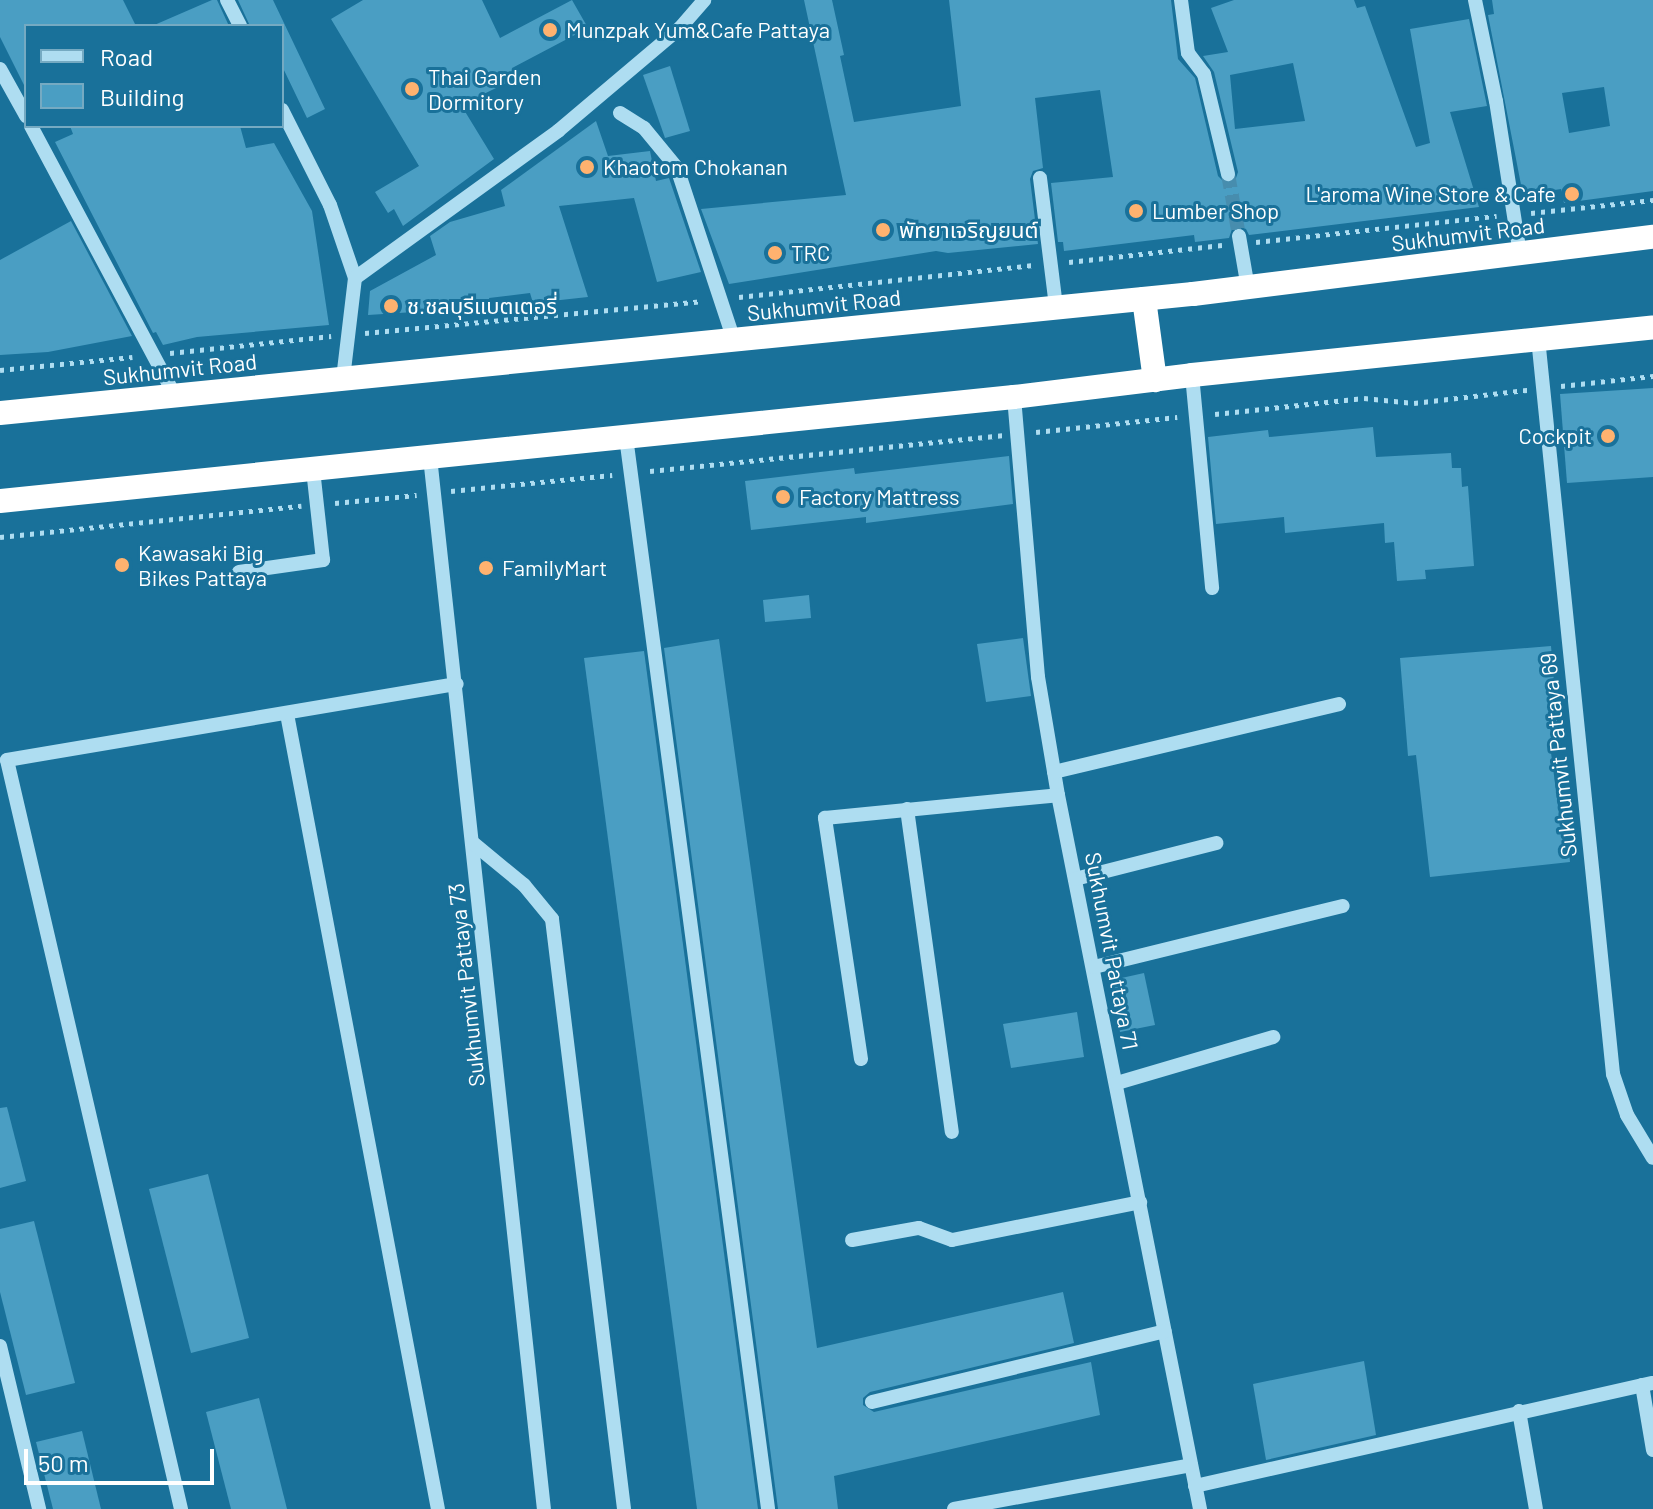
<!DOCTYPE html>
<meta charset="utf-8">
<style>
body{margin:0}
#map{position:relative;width:1653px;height:1509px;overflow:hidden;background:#19719a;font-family:Barlow,"Noto Sans Thai",sans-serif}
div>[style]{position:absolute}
.building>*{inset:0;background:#4a9ec3}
.minor-tunnel>*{height:14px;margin-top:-7px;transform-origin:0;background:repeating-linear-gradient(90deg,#478dae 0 14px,transparent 0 21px)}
.path>*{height:5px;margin-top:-2.5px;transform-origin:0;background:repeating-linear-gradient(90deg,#aeddf1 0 4px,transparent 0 10px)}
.minor>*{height:14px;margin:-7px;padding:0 7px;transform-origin:7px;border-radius:7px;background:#aeddf1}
.highway>*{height:24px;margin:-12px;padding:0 12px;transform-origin:12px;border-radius:12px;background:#fff}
.dots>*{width:22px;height:22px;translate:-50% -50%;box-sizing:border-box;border:4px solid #19719a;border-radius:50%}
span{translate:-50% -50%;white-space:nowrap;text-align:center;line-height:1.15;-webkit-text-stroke:6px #19719a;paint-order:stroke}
.poi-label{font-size:22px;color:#fff}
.left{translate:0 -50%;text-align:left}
.right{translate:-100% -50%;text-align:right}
.street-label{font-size:22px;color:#fff}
.legend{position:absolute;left:24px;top:24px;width:260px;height:104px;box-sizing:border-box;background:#19719a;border:2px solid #75aac2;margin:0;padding:10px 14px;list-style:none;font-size:24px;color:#fff}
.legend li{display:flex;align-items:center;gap:16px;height:40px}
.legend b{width:40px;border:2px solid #75aac2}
.scale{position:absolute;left:24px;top:1449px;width:190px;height:36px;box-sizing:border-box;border:4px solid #fff;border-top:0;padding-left:10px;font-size:24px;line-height:28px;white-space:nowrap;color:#fff;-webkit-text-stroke:6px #19719a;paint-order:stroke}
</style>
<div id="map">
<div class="building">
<i style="clip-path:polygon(0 0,123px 0,136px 26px,26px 26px,26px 89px,0 37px)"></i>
<i style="clip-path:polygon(212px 0,217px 0,229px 26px,152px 26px)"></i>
<i style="clip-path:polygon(238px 0,273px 0,325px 109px,307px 118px,282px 66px,282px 26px,250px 26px)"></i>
<i style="clip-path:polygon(363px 0,482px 0,500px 38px,572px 0,588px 28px,514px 67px,519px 77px,461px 105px,494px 159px,403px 226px,394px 209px,388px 213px,375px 192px,419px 166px,331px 19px)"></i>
<i style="clip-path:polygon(evenodd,804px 0,832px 0,844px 55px,840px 56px,854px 122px,961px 106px,949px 0,1171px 0,1178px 59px,1195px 78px,1218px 176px,1226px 184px,1235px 181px,1238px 172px,1214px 72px,1203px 56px,1228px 52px,1211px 8px,1234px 0,1354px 0,1357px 8px,1365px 6px,1416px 147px,1430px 143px,1410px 29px,1469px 19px,1487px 106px,1450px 112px,1479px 207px,1249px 235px,1246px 229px,1238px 226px,1232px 229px,1229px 238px,1195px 242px,1194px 235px,1064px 251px,1063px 242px,1058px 242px,1051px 183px,1113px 177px,1100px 90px,1035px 98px,1043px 168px,1033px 171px,1030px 179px,1038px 244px,948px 253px,936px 251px,729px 284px,701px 209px,846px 195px,804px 0,1293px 63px,1305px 121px,1235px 129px,1230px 75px,1293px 63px)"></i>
<i style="clip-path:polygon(evenodd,1492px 0,1653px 0,1653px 191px,1564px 203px,1561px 189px,1523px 195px,1488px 15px,1494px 14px,1492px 0,1604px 87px,1610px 126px,1569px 133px,1562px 93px,1604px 87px)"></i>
<i style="clip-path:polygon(670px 66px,690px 131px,665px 138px,643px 75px)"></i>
<i style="clip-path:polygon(596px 121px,608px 156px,650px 151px,656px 181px,669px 178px,701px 272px,657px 282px,634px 198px,559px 206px,588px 297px,533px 303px,530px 293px,489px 298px,491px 307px,368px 315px,370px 291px,436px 255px,430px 236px,450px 222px,505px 206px,501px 190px)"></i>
<i style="clip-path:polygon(70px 126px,240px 126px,246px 148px,274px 143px,312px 211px,329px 325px,197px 337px,163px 345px,156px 332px,153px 333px,55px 142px,73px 134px)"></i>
<i style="clip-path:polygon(71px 221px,132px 336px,48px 352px,0 355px,0 260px)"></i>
<i style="clip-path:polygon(1653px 388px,1653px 477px,1567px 483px,1560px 394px)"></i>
<i style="clip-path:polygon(1373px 427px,1376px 457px,1451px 453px,1452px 468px,1461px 468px,1462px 487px,1468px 486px,1474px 566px,1425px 570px,1426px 579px,1397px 581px,1394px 542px,1385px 543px,1384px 523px,1285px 533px,1284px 517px,1216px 524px,1208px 437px,1268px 430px,1269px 437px)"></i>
<i style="clip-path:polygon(1009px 456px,1013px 504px,866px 523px,866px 517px,751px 530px,745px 481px,854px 468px,855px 474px)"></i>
<i style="clip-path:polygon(809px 595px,811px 618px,765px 622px,763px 600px)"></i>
<i style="clip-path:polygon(1023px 638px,1031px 696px,986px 702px,977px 644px)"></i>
<i style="clip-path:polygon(719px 639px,817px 1348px,1063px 1292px,1074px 1343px,870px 1392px,863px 1398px,863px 1405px,874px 1412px,1091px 1362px,1100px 1415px,834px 1476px,838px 1509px,778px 1509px,664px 648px)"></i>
<i style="clip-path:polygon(1551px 646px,1559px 744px,1550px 745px,1559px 814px,1565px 814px,1570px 862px,1430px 877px,1416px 755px,1408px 756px,1400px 658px)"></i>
<i style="clip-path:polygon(644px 651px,758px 1509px,697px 1509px,584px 658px)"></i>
<i style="clip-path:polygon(1144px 973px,1155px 1025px,1120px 1032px,1108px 981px)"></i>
<i style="clip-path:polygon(1077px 1012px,1084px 1057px,1011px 1068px,1003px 1024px)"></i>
<i style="clip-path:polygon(7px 1107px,26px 1181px,0 1188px,0 1108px)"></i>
<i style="clip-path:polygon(208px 1174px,249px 1338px,191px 1353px,149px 1189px)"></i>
<i style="clip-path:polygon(34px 1221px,75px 1383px,26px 1395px,0 1292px,0 1229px)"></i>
<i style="clip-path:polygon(1364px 1361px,1376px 1435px,1266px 1460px,1253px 1384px)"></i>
<i style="clip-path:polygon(259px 1398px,287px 1509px,231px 1509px,206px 1412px)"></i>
<i style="clip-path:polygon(82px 1431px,101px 1509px,53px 1509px,36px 1442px)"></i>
</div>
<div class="minor-tunnel">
<i style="left:1228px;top:174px;width:63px;rotate:79.9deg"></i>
</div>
<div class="path">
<i style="left:1531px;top:213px;width:123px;rotate:-6.1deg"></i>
<i style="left:1256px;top:242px;width:242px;rotate:-6.2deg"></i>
<i style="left:1069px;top:262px;width:154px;rotate:-6.3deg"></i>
<i style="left:739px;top:297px;width:298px;rotate:-6.2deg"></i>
<i style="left:365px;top:333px;width:338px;rotate:-5.4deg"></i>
<i style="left:170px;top:353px;width:162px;rotate:-6deg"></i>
<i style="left:0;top:370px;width:133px;rotate:-5.6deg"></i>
<i style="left:1561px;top:386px;width:93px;rotate:-6.2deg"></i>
<i style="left:1215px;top:414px;width:150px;rotate:-6.1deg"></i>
<i style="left:1364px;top:398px;width:50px;rotate:5.7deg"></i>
<i style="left:1414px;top:403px;width:114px;rotate:-6.6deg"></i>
<i style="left:1036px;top:432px;width:142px;rotate:-6.1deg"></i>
<i style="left:650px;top:471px;width:354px;rotate:-5.8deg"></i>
<i style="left:451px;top:491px;width:162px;rotate:-5.7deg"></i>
<i style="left:335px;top:503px;width:82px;rotate:-5.6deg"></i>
<i style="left:0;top:537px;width:303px;rotate:-5.9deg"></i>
</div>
<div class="minor">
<i style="left:227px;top:0;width:29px;rotate:63deg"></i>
<i style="left:1181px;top:0;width:53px;rotate:82.5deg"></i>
<i style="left:1188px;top:53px;width:26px;rotate:53deg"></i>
<i style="left:1204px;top:74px;width:103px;rotate:76.5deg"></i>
<i style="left:1475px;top:0;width:103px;rotate:78.3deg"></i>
<i style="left:1496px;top:101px;width:155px;rotate:81.1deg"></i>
<i style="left:0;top:69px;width:54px;rotate:61deg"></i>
<i style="left:282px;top:110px;width:106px;rotate:63.2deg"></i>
<i style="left:330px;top:205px;width:77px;rotate:71.1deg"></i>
<i style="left:355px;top:278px;width:102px;rotate:96.8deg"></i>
<i style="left:620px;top:113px;width:28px;rotate:32deg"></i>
<i style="left:644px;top:128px;width:52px;rotate:50.5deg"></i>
<i style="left:677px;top:168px;width:181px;rotate:71.7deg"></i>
<i style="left:31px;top:126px;width:306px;rotate:61.9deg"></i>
<i style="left:1040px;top:178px;width:130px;rotate:82.9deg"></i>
<i style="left:1239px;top:236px;width:53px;rotate:80.2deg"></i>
<i style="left:355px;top:278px;width:251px;rotate:-35.9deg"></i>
<i style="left:558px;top:131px;width:160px;rotate:-40.2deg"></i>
<i style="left:680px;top:28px;width:37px;rotate:-49deg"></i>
<i style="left:1538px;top:338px;width:740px;rotate:84.18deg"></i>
<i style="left:1613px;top:1074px;width:43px;rotate:71.1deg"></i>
<i style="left:1627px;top:1115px;width:50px;rotate:58.8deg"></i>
<i style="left:1192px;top:375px;width:214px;rotate:84.6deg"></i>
<i style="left:1014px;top:397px;width:281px;rotate:85.1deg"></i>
<i style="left:1038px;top:677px;width:120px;rotate:80.4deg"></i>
<i style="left:1058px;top:795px;width:728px;rotate:78.75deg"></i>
<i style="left:626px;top:437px;width:1081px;rotate:82.45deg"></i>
<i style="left:430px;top:457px;width:1058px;rotate:83.82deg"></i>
<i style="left:239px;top:572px;width:85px;rotate:-8.1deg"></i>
<i style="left:323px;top:560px;width:92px;rotate:-96.3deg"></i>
<i style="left:287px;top:714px;width:809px;rotate:79.25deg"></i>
<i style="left:1054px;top:772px;width:293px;rotate:-13.4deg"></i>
<i style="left:907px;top:809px;width:326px;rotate:82.1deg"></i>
<i style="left:473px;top:843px;width:66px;rotate:39.5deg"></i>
<i style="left:524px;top:885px;width:44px;rotate:50.5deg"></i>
<i style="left:552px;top:919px;width:594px;rotate:83.04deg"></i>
<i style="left:1075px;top:879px;width:146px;rotate:-14.3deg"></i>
<i style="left:1094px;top:967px;width:256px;rotate:-13.8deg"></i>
<i style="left:861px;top:1059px;width:244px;rotate:-98.5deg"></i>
<i style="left:825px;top:818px;width:234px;rotate:-5.6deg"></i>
<i style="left:1117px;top:1083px;width:163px;rotate:-16.4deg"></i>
<i style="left:852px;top:1240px;width:68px;rotate:-10.2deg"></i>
<i style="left:919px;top:1228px;width:35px;rotate:20deg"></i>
<i style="left:952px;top:1240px;width:192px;rotate:-11.4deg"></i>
<i style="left:0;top:1346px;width:168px;rotate:76.5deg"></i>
<i style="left:1642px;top:1385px;width:66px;rotate:80.4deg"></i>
<i style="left:872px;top:1402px;width:301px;rotate:-13.6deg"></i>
<i style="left:1519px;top:1411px;width:99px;rotate:80.2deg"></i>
<i style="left:1195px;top:1486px;width:469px;rotate:-12.7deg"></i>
<i style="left:181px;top:1509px;width:769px;rotate:-103.08deg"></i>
<i style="left:7px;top:760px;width:456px;rotate:-9.6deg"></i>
<i style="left:954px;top:1509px;width:241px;rotate:-10.5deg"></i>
</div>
<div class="highway">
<i style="left:1144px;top:299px;width:82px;rotate:82.3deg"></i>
<i style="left:0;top:413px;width:1199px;rotate:-5.7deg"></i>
<i style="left:1193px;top:294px;width:464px;rotate:-7.1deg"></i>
<i style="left:0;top:501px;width:1019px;rotate:-5.86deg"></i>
<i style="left:1014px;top:397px;width:179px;rotate:-7deg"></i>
<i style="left:1192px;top:375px;width:463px;rotate:-5.9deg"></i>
</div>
<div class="dots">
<i style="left:550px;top:30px;background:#ffb26f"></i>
<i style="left:412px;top:89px;background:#ffb26f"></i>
<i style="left:587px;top:167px;background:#ffb26f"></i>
<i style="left:1572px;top:194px;background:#ffb26f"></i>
<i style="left:1136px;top:211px;background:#ffb26f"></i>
<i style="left:883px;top:230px;background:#ffb26f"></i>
<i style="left:775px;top:253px;background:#ffb26f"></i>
<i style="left:391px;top:306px;background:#ffb26f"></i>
<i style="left:1608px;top:436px;background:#ffb26f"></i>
<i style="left:783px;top:497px;background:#ffb26f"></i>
<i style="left:122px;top:565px;background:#ffb26f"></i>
<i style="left:486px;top:568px;background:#ffb26f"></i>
</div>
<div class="poi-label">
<span class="left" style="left:566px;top:30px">Munzpak Yum&amp;Cafe Pattaya</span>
<span class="left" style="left:428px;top:89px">Thai Garden<br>Dormitory</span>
<span class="left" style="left:603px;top:167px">Khaotom Chokanan</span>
<span class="right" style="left:1556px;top:194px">L'aroma Wine Store &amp; Cafe</span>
<span class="left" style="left:1152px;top:211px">Lumber Shop</span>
<span class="left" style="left:899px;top:230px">พัทยาเจริญยนต์</span>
<span class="left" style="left:791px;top:253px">TRC</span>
<span class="left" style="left:407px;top:306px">ช.ชลบุรีแบตเตอรี่</span>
<span class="right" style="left:1592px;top:436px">Cockpit</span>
<span class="left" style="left:799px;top:497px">Factory Mattress</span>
<span class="left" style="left:138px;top:565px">Kawasaki Big<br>Bikes Pattaya</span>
<span class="left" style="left:502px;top:568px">FamilyMart</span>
</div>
<div class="street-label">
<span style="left:1468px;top:234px;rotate:-7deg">Sukhumvit Road</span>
<span style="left:824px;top:305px;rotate:-6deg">Sukhumvit Road</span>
<span style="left:180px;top:369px;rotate:-6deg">Sukhumvit Road</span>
<span style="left:1558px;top:755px;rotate:-96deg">Sukhumvit Pattaya 69</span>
<span style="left:1112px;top:951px;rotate:79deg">Sukhumvit Pattaya 71</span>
<span style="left:466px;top:985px;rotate:-96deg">Sukhumvit Pattaya 73</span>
</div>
<ul class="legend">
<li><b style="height:10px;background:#aeddf1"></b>Road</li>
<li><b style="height:22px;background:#4a9ec3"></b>Building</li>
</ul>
<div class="scale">50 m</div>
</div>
